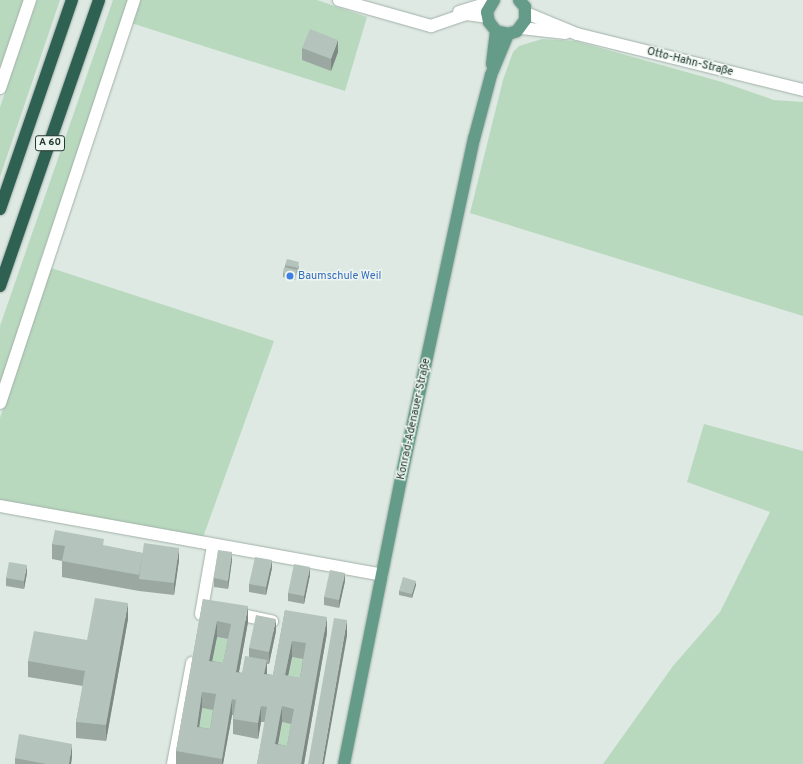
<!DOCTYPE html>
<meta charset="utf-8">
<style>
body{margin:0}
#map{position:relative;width:803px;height:764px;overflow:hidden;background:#dee9e3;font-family:Overpass,sans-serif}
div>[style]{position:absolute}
.green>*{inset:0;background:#b8d9be}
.roads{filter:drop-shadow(0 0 1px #a2b0a9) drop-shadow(0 0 1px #a2b0a9)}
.minor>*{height:12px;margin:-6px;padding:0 6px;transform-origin:6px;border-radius:6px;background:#fff}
.major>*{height:12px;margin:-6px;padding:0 6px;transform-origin:6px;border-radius:6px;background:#659c89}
.highway>*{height:12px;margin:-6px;padding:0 6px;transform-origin:6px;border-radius:6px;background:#2e6152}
.wall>*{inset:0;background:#9ba8a2}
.shaded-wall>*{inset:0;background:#7e8884}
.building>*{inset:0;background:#b4c3bc}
.dots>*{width:11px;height:11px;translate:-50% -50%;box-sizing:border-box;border:2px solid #eef6f1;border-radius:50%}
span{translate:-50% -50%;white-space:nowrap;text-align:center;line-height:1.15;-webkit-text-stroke:3px #eef6f1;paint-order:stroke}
.shield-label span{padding:1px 3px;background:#eef6f1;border:1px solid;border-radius:3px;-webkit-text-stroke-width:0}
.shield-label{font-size:10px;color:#21372f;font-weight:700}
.street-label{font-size:11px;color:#21372f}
.shop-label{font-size:11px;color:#366cbe}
.left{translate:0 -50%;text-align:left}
</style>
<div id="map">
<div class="green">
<i style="clip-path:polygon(0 0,27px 0,0 81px)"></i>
<i style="clip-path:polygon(37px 0,60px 0,0 177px,0 107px)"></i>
<i style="clip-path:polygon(113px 0,130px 0,40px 261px,0 387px,0 326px)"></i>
<i style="clip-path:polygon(137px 0,317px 0,367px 17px,345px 91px,128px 22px)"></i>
<i style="clip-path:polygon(542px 39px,576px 41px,722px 82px,774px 100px,803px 102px,803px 316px,470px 213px,503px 80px,513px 52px,519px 46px)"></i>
<i style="clip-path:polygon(48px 267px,274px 341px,202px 540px,0 502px,0 418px)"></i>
<i style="clip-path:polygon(704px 424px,803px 451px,803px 764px,603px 764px,673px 666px,720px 612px,770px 512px,687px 482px)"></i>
<i style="clip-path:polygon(217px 637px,231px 640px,223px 679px,209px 677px)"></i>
<i style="clip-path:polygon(292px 657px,306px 659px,300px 694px,285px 691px)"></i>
<i style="clip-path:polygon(202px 708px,216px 710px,210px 745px,197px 742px)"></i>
<i style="clip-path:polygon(282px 722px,294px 724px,287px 762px,275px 760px)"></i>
</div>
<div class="roads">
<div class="minor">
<i style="left:339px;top:0;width:96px;rotate:15.8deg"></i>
<i style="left:431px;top:26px;width:37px;rotate:-19deg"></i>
<i style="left:466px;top:14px;width:21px;rotate:8deg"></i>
<i style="left:459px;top:12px;width:34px;rotate:-17deg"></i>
<i style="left:526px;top:13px;width:55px;rotate:22.4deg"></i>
<i style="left:577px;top:34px;width:233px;rotate:13.9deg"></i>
<i style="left:521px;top:28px;width:45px;rotate:6.3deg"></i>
<i style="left:0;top:88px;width:93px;rotate:-71.2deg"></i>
<i style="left:0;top:403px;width:425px;rotate:-71.6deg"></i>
<i style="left:0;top:506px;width:388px;rotate:10.2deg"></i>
<i style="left:233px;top:613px;width:40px;rotate:12deg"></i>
<i style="left:201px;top:614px;width:69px;rotate:-80deg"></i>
<i style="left:173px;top:764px;width:103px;rotate:-79.3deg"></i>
</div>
<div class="major">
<i style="left:494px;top:0;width:14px;rotate:120deg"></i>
<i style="left:487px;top:12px;width:10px;rotate:79deg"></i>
<i style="left:489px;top:22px;width:11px;rotate:52deg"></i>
<i style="left:496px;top:31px;width:12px;rotate:14deg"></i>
<i style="left:508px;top:34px;width:9px;rotate:-18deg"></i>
<i style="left:517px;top:31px;width:14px;rotate:-54deg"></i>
<i style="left:525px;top:20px;width:13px;rotate:-90deg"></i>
<i style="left:525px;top:7px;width:9px;rotate:-131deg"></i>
<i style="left:492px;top:64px;width:33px;rotate:-83deg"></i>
<i style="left:344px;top:764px;width:296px;rotate:-78.7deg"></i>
<i style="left:402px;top:474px;width:343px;rotate:-77.9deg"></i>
<i style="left:474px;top:139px;width:66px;rotate:-75.1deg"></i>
<i style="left:491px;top:75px;width:44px;rotate:-67.5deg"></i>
</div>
<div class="highway">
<i style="left:0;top:209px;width:221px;rotate:-71deg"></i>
<i style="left:0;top:286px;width:303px;rotate:-70.9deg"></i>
</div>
</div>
<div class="wall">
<i style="clip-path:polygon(302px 48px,338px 52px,331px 71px,302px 60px)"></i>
<i style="clip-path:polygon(285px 265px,299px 266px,298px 272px,297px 272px,295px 280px,283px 277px,283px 273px,285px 268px)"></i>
<i style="clip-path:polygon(52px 544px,104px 546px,179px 560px,174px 595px,139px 591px,62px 577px,62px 561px,52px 559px)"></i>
<i style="clip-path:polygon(232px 560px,228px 589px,214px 587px,214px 578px)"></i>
<i style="clip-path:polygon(272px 568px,266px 595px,249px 592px,249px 584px)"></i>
<i style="clip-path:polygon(27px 573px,24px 589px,6px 586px,6px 578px)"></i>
<i style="clip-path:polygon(310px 575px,304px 604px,288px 601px,288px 593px)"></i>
<i style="clip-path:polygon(345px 581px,339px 608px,324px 605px,324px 597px)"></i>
<i style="clip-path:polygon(416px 585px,412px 598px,399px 595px,399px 591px)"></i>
<i style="clip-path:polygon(evenodd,203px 599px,248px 622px,239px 672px,242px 673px,249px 657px,249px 648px,276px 631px,269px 664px,267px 664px,267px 674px,273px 675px,285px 610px,327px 633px,304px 764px,257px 764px,265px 722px,261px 722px,258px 739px,233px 734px,233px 715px,232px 715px,223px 764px,176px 764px,176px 751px,203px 599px,217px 637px,228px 639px,223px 663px,212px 661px,217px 637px,203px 599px,292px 657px,303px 659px,300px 678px,288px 676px,292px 657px,203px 599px,202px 708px,213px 710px,210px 729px,199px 727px,202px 708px,203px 599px,282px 722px,291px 724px,287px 746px,278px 744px,282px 722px)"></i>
<i style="clip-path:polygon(128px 619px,106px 741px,76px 738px,76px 722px,83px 686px,28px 677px,28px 661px,87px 640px)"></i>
<i style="clip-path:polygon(72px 756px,71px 764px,15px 764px,15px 758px)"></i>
</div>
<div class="shaded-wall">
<i style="clip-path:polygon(338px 40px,338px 52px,331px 71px,331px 59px)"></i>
<i style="clip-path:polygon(179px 548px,179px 560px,174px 595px,174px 583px)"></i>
<i style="clip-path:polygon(232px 552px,232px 560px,228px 589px,228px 581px)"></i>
<i style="clip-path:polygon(272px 560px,272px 568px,266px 595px,266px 587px)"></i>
<i style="clip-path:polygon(27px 565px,27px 573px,24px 589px,24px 581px)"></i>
<i style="clip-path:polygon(310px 567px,310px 575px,304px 604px,304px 596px)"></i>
<i style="clip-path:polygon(345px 573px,345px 581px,339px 608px,339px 600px)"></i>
<i style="clip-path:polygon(416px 581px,416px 585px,412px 598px,412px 594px)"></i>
<i style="clip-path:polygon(128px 603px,128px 619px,106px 741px,106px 725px)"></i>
<i style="clip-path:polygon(248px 606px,248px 622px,236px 688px,236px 672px)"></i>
<i style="clip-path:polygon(327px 617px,327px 633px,304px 764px,301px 764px)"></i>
<i style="clip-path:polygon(276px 619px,276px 631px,269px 664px,269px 652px)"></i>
<i style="clip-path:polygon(347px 620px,347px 636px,324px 764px,322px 764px)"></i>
<i style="clip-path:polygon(217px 621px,217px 637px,209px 677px,209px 661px)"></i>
<i style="clip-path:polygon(292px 641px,292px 657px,285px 691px,285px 675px)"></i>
<i style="clip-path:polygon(267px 660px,267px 676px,264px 674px)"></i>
<i style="clip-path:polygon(202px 692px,202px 708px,197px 742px,197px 727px)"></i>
<i style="clip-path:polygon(232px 699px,232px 715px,223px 764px,222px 764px,222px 759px)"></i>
<i style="clip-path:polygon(261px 706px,261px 722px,258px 739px,258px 723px)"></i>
<i style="clip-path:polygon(282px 706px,282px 722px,275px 760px,275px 744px)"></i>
<i style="clip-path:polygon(72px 744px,72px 756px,71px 764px,69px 764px)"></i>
</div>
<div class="building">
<i style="clip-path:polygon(310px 29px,338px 40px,331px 59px,302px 48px)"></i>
<i style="clip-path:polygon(287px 259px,299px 262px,298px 268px,285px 265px)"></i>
<i style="clip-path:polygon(284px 267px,297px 270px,295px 276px,283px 273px)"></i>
<i style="clip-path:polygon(55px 530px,104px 539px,103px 545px,143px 553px,139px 575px,62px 561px,65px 546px,52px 544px)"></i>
<i style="clip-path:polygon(144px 543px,179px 548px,174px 583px,139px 579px)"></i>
<i style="clip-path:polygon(218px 550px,232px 552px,228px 581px,214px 578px)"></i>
<i style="clip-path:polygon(255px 557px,272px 560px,266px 587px,249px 584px)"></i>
<i style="clip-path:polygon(9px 562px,27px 565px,24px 581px,6px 578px)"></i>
<i style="clip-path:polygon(294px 564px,310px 567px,304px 596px,288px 593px)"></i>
<i style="clip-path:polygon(330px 570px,345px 573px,339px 600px,324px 597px)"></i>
<i style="clip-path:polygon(403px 577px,416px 581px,412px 594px,399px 591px)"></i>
<i style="clip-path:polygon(95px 598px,128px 603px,106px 725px,76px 722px,85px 671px,28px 661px,34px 631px,87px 640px)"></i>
<i style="clip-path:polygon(evenodd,203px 599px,248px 606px,236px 672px,242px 673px,245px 656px,267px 660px,264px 674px,273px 675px,285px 610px,327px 617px,301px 764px,257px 764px,267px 707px,261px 706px,258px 723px,233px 719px,236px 700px,232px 699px,222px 759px,176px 751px,203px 599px,217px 621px,231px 624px,223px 663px,209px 661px,217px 621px,203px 599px,292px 641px,306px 643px,300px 678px,285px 675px,292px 641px,203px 599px,202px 692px,216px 694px,210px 729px,197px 727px,202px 692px,203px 599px,282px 706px,294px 709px,287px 746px,275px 744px,282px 706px)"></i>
<i style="clip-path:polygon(256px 615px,276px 619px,269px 652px,249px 648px)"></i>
<i style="clip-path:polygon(334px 618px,347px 620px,322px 764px,308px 764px)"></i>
<i style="clip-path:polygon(19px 734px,72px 744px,69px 764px,46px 764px,15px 758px)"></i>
</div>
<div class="dots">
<i style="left:290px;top:276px;background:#3f7fe0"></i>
</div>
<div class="shield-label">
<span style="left:50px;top:143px">A 60</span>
</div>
<div class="street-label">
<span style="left:690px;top:62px;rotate:14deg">Otto-Hahn-Straße</span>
<span style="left:414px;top:419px;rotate:-78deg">Konrad-Adenauer-Straße</span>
</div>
<div class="shop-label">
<span class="left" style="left:298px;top:276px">Baumschule Weil</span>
</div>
</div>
